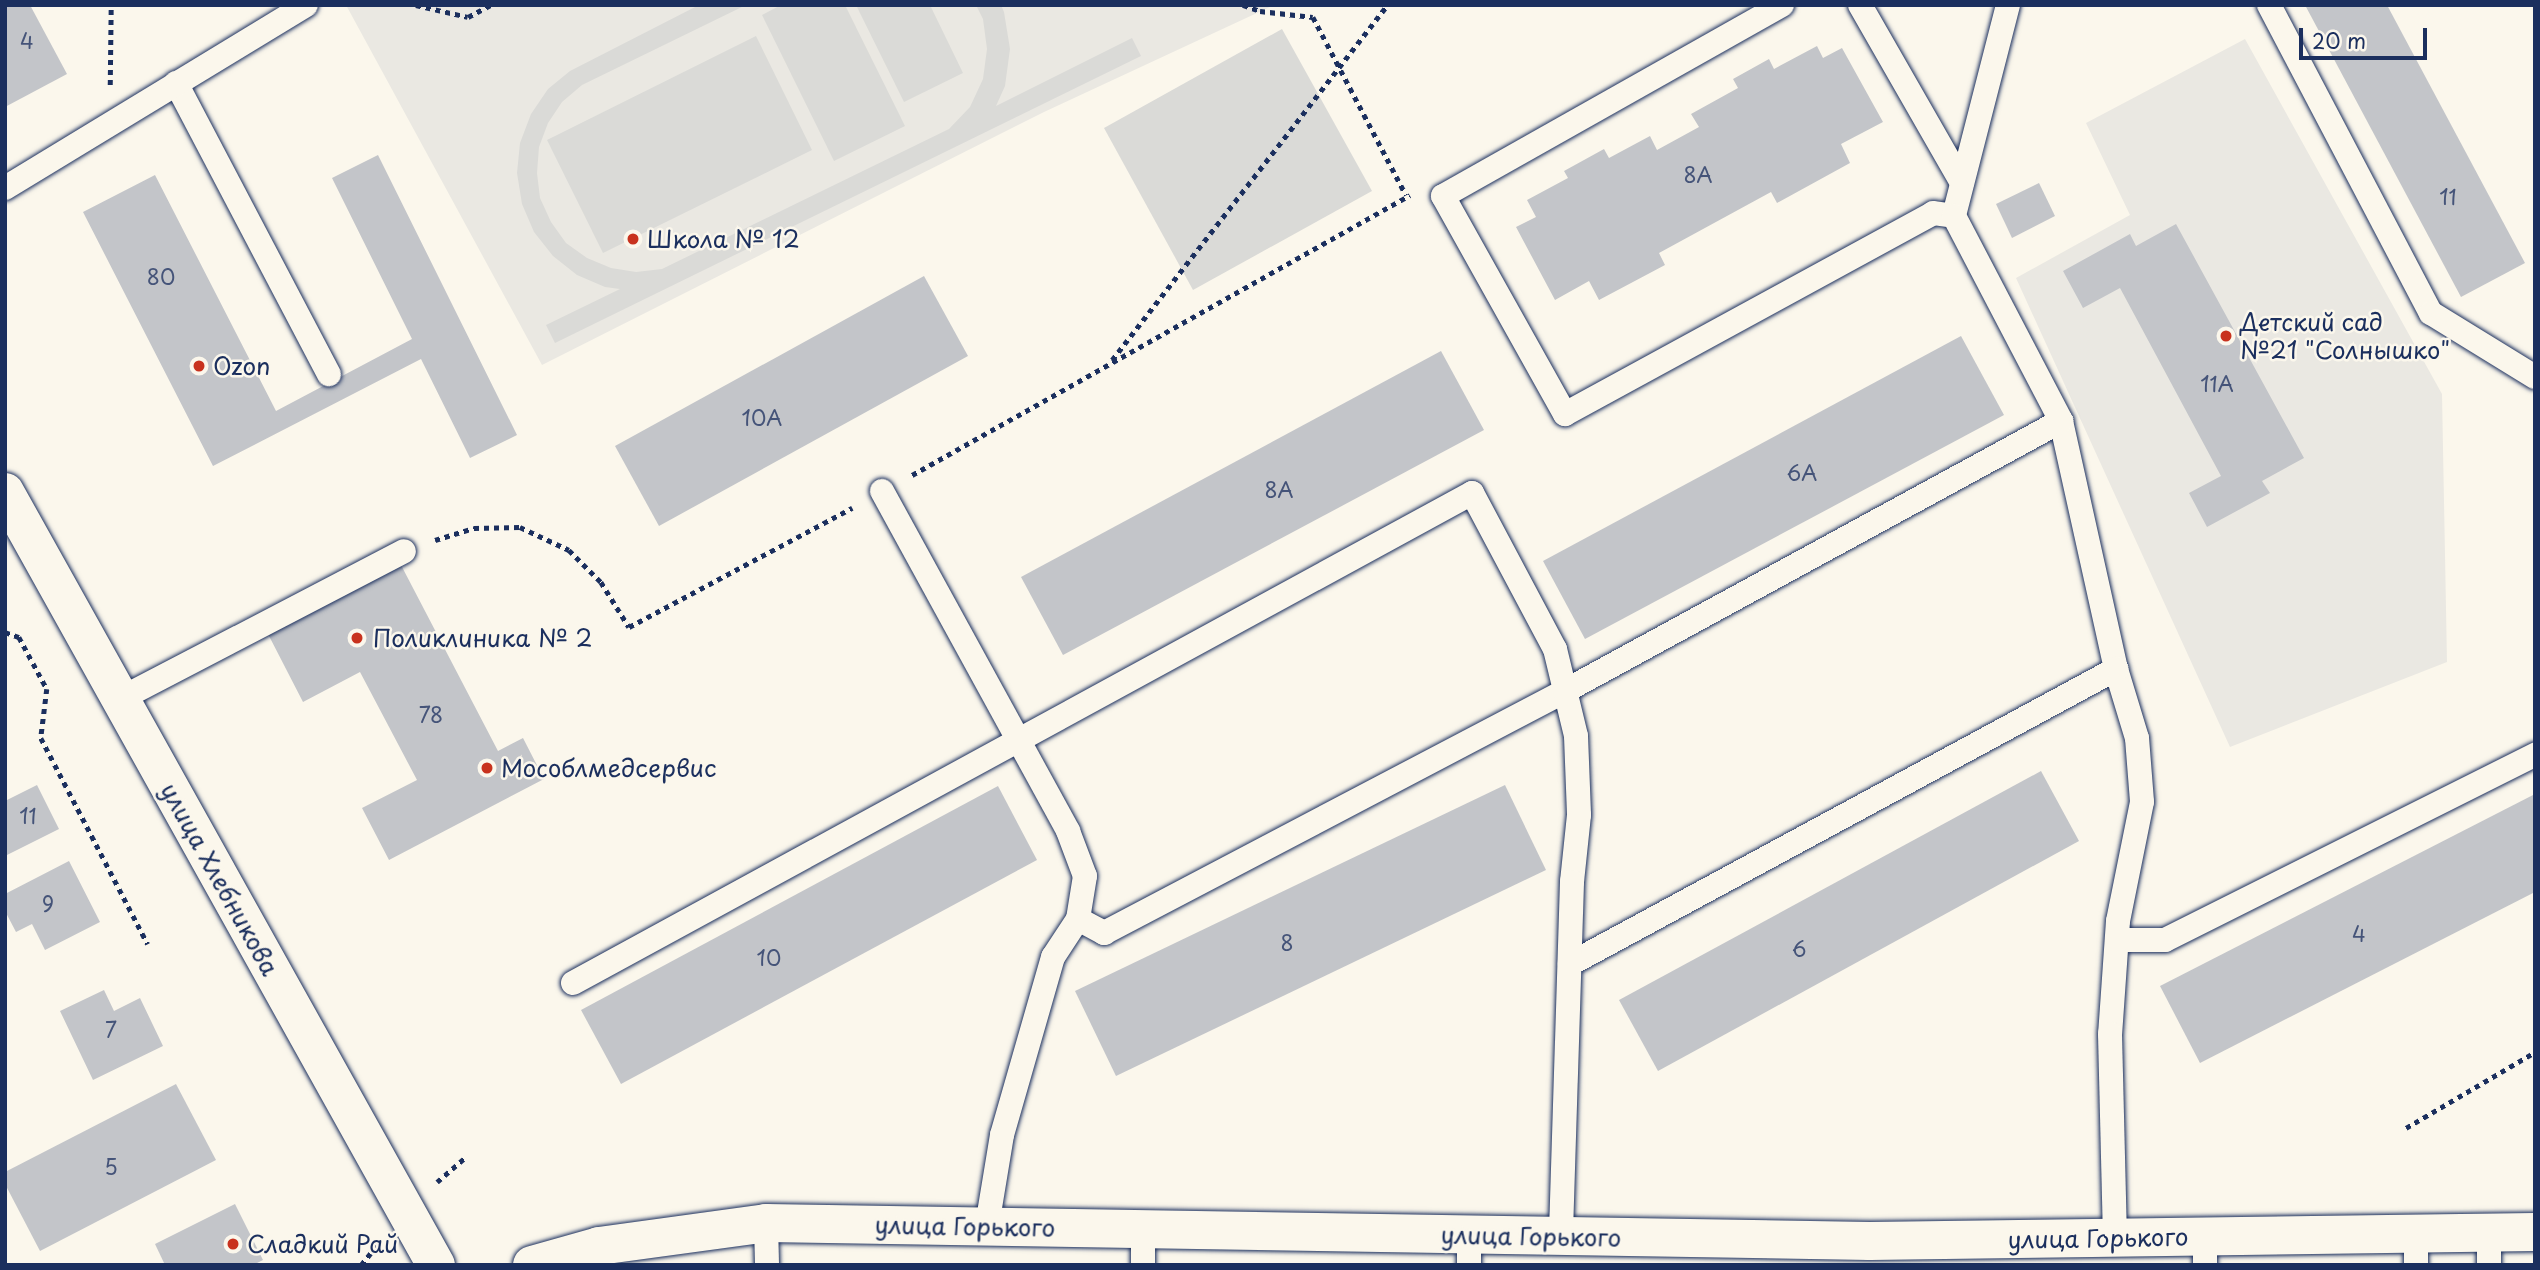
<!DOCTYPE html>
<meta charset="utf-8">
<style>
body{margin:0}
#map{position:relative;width:2540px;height:1270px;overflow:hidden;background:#fbf7ec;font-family:"Playpen Sans",sans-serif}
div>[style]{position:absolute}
.built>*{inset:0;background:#eae8e2}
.green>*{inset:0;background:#dadad7}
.building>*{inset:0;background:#c3c5c9}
.path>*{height:4.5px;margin-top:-2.25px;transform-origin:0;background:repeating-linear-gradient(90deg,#1b2f5e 0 5px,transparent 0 10px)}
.roads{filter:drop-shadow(0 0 2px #1b2f5e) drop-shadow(0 0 2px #1b2f5e)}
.service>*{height:24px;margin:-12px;padding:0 12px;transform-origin:12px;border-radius:12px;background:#fbf7ec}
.tertiary>*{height:38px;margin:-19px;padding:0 19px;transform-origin:19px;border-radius:19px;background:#fbf7ec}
.dots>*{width:19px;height:19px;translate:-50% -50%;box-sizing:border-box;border:4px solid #fbf7ec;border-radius:50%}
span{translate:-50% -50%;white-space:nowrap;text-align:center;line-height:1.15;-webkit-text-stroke:5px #fbf7ec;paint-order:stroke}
.number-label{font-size:21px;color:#455479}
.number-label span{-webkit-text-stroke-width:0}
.poi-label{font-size:24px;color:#1b2f5e}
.left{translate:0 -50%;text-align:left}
.street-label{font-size:24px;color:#1b2f5e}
.frame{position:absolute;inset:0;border:7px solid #1b2f5e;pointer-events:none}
.scale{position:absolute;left:2299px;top:28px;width:128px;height:32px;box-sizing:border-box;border:4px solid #1b2f5e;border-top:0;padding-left:9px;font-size:21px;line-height:24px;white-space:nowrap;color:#1b2f5e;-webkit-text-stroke:5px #fbf7ec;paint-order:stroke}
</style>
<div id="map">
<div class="built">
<i style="clip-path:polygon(346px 5px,1274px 5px,1044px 112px,542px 365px)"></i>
<i style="clip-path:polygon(2245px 39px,2442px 394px,2447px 662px,2230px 747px,2016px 278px,2130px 215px,2086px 123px)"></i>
</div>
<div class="green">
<i style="clip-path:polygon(699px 5px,746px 5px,582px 85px,562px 102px,548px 123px,539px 147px,537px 173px,540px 198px,551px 222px,566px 243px,587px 258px,611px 268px,636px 272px,662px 269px,949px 129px,970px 107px,983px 79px,987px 49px,983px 19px,976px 5px,1001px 5px,1004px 12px,1010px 49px,1005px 86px,996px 106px,1132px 38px,1141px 56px,555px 343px,546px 325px,620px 289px,605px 287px,577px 275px,553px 256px,534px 232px,522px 204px,517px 173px,520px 143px,531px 114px,548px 89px,570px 71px)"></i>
<i style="clip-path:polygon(781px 5px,845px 5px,905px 126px,834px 161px,762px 15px)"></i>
<i style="clip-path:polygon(856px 5px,930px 5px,963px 73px,904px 102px)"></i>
<i style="clip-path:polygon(1282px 29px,1372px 191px,1193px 290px,1104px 128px)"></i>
<i style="clip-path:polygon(756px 36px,812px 150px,603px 253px,547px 140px)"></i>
</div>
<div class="building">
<i style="clip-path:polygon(5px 5px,30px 5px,67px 74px,5px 107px)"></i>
<i style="clip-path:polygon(2305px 5px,2387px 5px,2525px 263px,2461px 297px)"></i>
<i style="clip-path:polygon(1817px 46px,1823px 58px,1842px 48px,1883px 122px,1841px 144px,1850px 163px,1777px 203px,1771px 192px,1659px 253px,1665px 265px,1599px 300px,1589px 281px,1555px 300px,1516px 227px,1536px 217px,1527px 200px,1568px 178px,1564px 171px,1604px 149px,1609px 158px,1650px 136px,1657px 150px,1699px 127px,1691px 114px,1738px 88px,1733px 79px,1769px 59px,1774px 69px)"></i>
<i style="clip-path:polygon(378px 155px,517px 435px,470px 458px,421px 359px,213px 466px,83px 212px,155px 175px,276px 411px,412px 339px,332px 178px)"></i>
<i style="clip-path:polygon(2039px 183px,2055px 216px,2012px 238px,1996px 204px)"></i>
<i style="clip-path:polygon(2176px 224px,2304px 458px,2262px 481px,2270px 493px,2207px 527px,2189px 493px,2221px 476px,2120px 288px,2083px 308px,2063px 271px,2130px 234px,2136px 246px)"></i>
<i style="clip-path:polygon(924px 276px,968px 356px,659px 526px,615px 446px)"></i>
<i style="clip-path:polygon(1961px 336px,2004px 415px,1585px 639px,1543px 561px)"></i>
<i style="clip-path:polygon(1441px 351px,1484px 430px,1063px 655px,1021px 577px)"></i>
<i style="clip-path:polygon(401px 565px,498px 751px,523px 738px,544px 779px,389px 860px,362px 808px,417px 780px,360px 672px,303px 702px,268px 634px)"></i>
<i style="clip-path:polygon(2041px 771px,2079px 841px,1658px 1071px,1619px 1000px)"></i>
<i style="clip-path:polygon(37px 785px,59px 829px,5px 856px,5px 801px)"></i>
<i style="clip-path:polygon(1505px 785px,1546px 870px,1116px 1076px,1075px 991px)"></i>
<i style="clip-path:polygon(998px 786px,1037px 860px,621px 1084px,581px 1010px)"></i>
<i style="clip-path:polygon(2535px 794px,2535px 892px,2200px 1063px,2160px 986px)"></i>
<i style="clip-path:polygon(69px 861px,100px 922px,45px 950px,32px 924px,16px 932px,5px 911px,5px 894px)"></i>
<i style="clip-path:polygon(104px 990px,114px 1011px,140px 998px,163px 1046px,93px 1080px,60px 1011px)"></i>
<i style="clip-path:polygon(176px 1084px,216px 1160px,40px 1251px,5px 1184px,5px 1172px)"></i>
<i style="clip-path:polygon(235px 1204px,263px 1260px,253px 1265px,165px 1265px,155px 1244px)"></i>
</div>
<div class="path">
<i style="left:416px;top:5px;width:53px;rotate:13deg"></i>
<i style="left:468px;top:17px;width:26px;rotate:-28deg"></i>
<i style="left:1243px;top:5px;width:18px;rotate:19deg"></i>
<i style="left:1260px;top:11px;width:53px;rotate:6.5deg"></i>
<i style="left:1313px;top:17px;width:201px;rotate:62.4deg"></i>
<i style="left:1599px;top:5px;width:1px"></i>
<i style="left:110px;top:85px;width:80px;rotate:-89.3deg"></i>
<i style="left:1112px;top:360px;width:449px;rotate:-52.2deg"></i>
<i style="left:912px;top:475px;width:571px;rotate:-29.35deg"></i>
<i style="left:435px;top:540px;width:41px;rotate:-17.1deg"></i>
<i style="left:474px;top:528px;width:46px;rotate:-1.2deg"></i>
<i style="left:520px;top:527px;width:54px;rotate:25.1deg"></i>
<i style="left:569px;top:550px;width:45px;rotate:45deg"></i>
<i style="left:601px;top:582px;width:53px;rotate:58.1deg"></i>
<i style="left:629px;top:627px;width:253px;rotate:-28.1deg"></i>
<i style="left:5px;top:632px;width:15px;rotate:20deg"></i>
<i style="left:19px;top:637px;width:59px;rotate:61.7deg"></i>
<i style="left:47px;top:689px;width:49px;rotate:97deg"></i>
<i style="left:41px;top:738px;width:232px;rotate:62.6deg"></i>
<i style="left:2406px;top:1128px;width:150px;rotate:-30.5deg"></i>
<i style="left:437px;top:1182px;width:37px;rotate:-41deg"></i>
<i style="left:361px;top:1265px;width:27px;rotate:-51deg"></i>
</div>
<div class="roads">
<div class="service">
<i style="left:1782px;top:5px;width:389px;rotate:150.6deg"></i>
<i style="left:1443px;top:196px;width:250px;rotate:60.8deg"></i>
<i style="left:1565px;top:414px;width:419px;rotate:-28.6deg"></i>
<i style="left:1933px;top:213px;width:21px;rotate:8deg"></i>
<i style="left:1860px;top:5px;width:205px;rotate:60.2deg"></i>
<i style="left:2008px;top:5px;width:218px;rotate:104.4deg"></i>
<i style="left:1954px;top:216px;width:231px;rotate:62.4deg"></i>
<i style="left:2061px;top:421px;width:254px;rotate:77.5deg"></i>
<i style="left:2116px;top:669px;width:72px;rotate:73.1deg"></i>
<i style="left:2137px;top:738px;width:64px;rotate:85.5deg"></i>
<i style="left:2142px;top:802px;width:121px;rotate:101.4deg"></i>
<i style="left:2118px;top:921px;width:113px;rotate:94deg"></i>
<i style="left:2110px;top:1034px;width:203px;rotate:88.6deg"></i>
<i style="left:2269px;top:5px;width:348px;rotate:62.3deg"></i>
<i style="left:2431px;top:313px;width:122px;rotate:31.6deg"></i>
<i style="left:176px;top:83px;width:329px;rotate:62.3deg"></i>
<i style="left:5px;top:188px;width:352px;rotate:-31.3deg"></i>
<i style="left:882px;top:491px;width:388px;rotate:61.3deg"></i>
<i style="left:1068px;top:831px;width:48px;rotate:69.3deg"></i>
<i style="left:1085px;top:876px;width:44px;rotate:99.2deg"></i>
<i style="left:1078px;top:919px;width:45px;rotate:123.3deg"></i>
<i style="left:1053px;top:957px;width:185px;rotate:106deg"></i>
<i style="left:1002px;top:1135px;width:92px;rotate:99.4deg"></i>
<i style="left:120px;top:699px;width:320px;rotate:-27.5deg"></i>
<i style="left:1078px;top:919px;width:30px;rotate:28deg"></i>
<i style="left:1104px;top:933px;width:521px;rotate:-27.7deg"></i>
<i style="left:1565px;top:691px;width:565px;rotate:-28.56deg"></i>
<i style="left:2117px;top:940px;width:48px"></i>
<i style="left:2165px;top:940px;width:414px;rotate:-26.6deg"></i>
<i style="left:1570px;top:964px;width:621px;rotate:-28.38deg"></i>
<i style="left:573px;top:983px;width:1024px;rotate:-28.59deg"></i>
<i style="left:1472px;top:493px;width:177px;rotate:62deg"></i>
<i style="left:1555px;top:649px;width:89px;rotate:76.4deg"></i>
<i style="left:1576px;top:736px;width:79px;rotate:87.8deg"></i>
<i style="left:1579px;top:815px;width:67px;rotate:96deg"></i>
<i style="left:1572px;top:882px;width:354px;rotate:91.8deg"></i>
<i style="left:766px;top:1223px;width:42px;rotate:88.6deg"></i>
<i style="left:2416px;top:1233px;width:32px;rotate:90deg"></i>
<i style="left:2205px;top:1236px;width:29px;rotate:90deg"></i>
<i style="left:1143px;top:1265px;width:36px;rotate:-90deg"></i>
<i style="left:1469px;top:1265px;width:30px;rotate:-90deg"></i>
<i style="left:2489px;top:1265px;width:33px;rotate:-90deg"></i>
</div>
<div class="tertiary">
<i style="left:5px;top:492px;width:885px;rotate:60.86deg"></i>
<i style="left:532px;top:1265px;width:70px;rotate:-15.8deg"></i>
<i style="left:599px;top:1246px;width:169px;rotate:-7.8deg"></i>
<i style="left:766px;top:1223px;width:1104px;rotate:0.93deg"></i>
<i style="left:1870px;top:1241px;width:665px;rotate:-0.78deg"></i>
</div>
</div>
<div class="dots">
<i style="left:633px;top:239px;background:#c8321e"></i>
<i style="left:2226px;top:336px;background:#c8321e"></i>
<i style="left:199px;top:366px;background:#c8321e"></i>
<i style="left:357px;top:638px;background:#c8321e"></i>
<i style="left:487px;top:768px;background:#c8321e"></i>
<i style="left:233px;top:1244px;background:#c8321e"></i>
</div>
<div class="number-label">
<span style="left:27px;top:40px">4</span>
<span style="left:1698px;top:174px">8А</span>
<span style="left:2448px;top:196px">11</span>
<span style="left:161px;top:276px">80</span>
<span style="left:2217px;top:383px">11А</span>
<span style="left:762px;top:417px">10А</span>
<span style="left:1802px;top:472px">6А</span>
<span style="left:1279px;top:489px">8А</span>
<span style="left:431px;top:714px">78</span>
<span style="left:28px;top:815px">11</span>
<span style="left:48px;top:903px">9</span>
<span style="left:2359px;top:933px">4</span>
<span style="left:1287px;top:942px">8</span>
<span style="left:1799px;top:948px">6</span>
<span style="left:769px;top:957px">10</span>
<span style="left:111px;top:1029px">7</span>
<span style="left:111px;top:1166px">5</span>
</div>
<div class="poi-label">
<span class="left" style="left:647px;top:239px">Школа № 12</span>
<span class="left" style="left:2240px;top:336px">Детский сад<br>№21 "Солнышко"</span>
<span class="left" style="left:213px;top:366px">Ozon</span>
<span class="left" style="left:373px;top:638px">Поликлиника № 2</span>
<span class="left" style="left:501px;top:768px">Мособлмедсервис</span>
<span class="left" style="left:247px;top:1244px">Сладкий Рай</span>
</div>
<div class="street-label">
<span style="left:220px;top:879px;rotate:61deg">улица Хлебникова</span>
<span style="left:965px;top:1226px;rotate:1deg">улица Горького</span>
<span style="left:1531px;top:1236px;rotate:1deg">улица Горького</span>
<span style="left:2098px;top:1238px;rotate:-1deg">улица Горького</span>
</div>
<div class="frame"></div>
<div class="scale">20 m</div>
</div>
